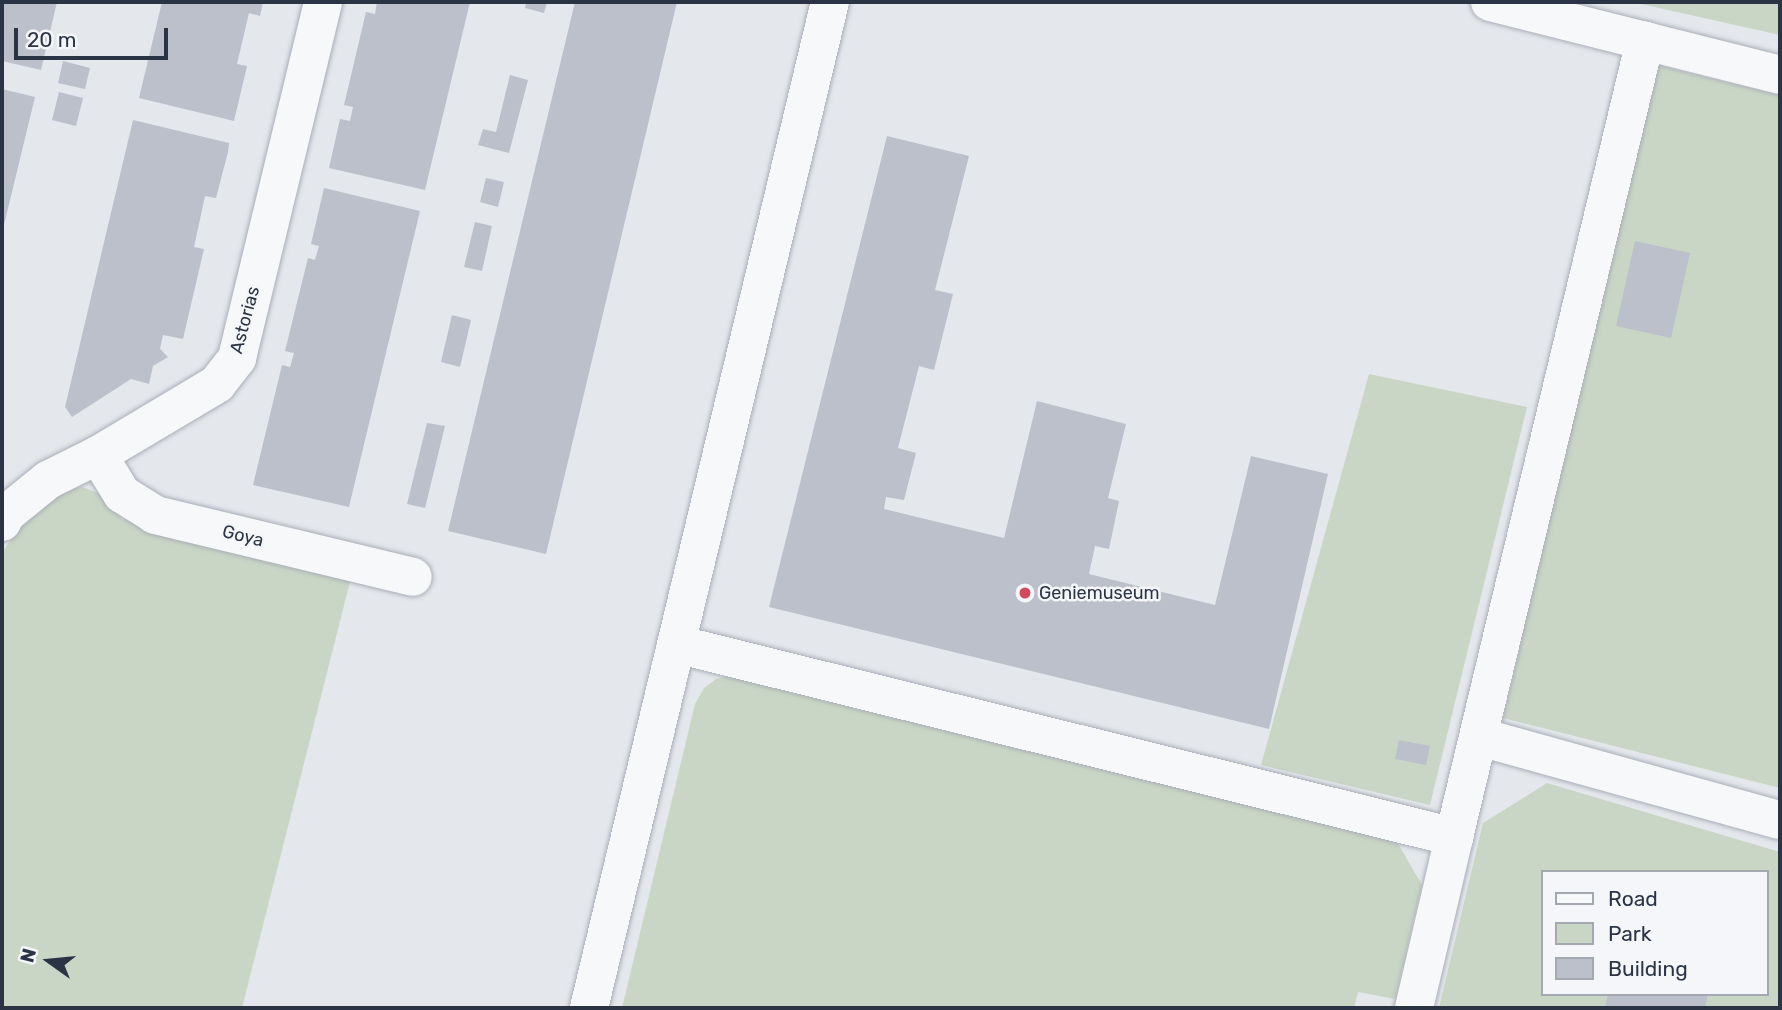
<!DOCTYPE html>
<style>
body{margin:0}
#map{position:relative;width:1782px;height:1010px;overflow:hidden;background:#e4e7ec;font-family:Rubik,sans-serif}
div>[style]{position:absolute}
.green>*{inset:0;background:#c9d6c5}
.building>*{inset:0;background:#bbc0ca}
.roads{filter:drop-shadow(0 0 2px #a9aeb7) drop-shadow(0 0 2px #a9aeb7)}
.minor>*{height:38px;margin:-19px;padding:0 19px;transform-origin:19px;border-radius:19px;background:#f7f8fa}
.dots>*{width:19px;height:19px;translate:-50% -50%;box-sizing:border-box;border:4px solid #f4f6f9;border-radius:50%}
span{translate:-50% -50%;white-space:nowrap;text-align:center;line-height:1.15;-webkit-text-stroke:5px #f4f6f9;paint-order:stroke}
.street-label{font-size:18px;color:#2b3445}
.poi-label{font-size:18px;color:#2b3445}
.left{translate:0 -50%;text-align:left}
.frame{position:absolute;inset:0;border:4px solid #2b3445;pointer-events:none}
.legend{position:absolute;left:1541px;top:870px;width:228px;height:126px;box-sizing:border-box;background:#f4f6f9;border:2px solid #a4a8b1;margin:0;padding:9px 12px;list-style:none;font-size:21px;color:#2b3445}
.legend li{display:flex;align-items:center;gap:14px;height:35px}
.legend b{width:35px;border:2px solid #a4a8b1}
.north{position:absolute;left:14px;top:926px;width:70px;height:70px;-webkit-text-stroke:5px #f4f6f9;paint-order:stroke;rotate:285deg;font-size:19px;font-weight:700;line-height:28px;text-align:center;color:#2b3445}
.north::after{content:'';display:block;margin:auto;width:24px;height:32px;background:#2b3445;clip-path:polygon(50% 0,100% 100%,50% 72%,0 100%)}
.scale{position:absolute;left:14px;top:28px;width:154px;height:32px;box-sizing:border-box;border:4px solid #2b3445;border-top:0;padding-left:9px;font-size:21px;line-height:24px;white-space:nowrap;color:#2b3445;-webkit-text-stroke:5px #f4f6f9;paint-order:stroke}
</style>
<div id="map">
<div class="green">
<i style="clip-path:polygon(1632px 2px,1780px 2px,1780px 35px)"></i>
<i style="clip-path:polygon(1656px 65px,1780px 95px,1780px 788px,1503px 718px)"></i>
<i style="clip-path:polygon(1369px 374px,1527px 407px,1430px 805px,1261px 765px)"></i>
<i style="clip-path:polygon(82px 487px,98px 493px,122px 519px,352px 574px,242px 1008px,2px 1008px,2px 553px,22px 522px,62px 490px)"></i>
<i style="clip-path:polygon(729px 676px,1393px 835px,1422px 885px,1395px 999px,1358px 992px,1354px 1008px,622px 1008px,695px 704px,704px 688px,716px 679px)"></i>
<i style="clip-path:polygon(evenodd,1547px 783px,1780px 852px,1780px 1008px,1439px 1008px,1483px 823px,1547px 783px,1542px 872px,1766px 872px,1766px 994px,1542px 994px,1542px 872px)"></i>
</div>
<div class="building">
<i style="clip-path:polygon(2px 2px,57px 2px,41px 70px,2px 61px)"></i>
<i style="clip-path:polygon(162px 2px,263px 2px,260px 16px,249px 13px,237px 64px,247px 66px,234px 121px,139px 98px)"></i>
<i style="clip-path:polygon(377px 2px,470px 2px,425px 190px,329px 168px,340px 119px,350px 121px,353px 107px,344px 105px,366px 12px,375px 14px)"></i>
<i style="clip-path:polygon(526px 2px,547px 2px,544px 13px,525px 8px)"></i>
<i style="clip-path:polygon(575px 2px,677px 2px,546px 554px,448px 531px)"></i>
<i style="clip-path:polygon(63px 61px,90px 68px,85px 89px,58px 83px)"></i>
<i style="clip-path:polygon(510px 75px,528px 80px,509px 153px,478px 145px,483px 129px,496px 132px)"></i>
<i style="clip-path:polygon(2px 89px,35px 97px,3px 229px,2px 229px)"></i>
<i style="clip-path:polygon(59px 92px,83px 98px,76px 126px,52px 120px)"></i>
<i style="clip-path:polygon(133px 120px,229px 143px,228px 152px,216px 198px,205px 196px,194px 247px,204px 249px,183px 339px,163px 335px,160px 349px,168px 357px,153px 366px,149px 384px,131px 379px,72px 417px,65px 407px)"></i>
<i style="clip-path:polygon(887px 136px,969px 156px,935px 290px,953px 294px,934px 370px,919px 366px,898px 448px,916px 453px,904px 500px,886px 497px,884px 509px,1004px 538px,1037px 401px,1126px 424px,1108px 498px,1119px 501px,1109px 549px,1095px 546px,1089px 574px,1215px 605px,1251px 456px,1328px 474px,1269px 729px,769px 607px)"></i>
<i style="clip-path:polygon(486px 178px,504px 182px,498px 207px,480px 202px)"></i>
<i style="clip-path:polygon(324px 188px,420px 211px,349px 507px,253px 485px,282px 365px,290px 367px,294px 353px,285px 351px,308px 258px,315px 260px,319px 246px,311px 244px)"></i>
<i style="clip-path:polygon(475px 222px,492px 226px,482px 271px,464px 267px)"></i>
<i style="clip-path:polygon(1635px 241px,1690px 253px,1671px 338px,1616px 326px)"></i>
<i style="clip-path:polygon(452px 315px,471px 320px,460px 367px,441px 362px)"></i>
<i style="clip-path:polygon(427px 423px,445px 426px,425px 508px,407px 504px)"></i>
<i style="clip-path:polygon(1399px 740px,1430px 746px,1426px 765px,1395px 759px)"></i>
<i style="clip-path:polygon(1608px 994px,1708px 994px,1705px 1008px,1605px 1008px)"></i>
</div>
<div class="roads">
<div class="minor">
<i style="left:1490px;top:2px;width:299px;rotate:14.1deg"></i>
<i style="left:98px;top:455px;width:46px;rotate:58.4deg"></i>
<i style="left:122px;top:494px;width:39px;rotate:32deg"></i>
<i style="left:155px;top:515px;width:265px;rotate:13.5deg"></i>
<i style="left:2px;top:522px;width:9px;rotate:-63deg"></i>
<i style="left:6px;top:514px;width:54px;rotate:-39deg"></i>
<i style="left:48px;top:480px;width:56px;rotate:-26.6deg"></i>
<i style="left:98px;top:455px;width:139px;rotate:-30.8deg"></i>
<i style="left:217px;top:384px;width:33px;rotate:-52deg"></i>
<i style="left:237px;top:358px;width:366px;rotate:-76.4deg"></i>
<i style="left:676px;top:644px;width:802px;rotate:13.93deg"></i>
<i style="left:1454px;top:837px;width:819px;rotate:-76.51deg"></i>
<i style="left:1480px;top:737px;width:311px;rotate:15.5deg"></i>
<i style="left:589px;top:1008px;width:1034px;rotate:-76.53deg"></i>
<i style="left:1414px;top:1008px;width:176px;rotate:-76.8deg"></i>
</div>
</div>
<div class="dots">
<i style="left:1025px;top:593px;background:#d1495b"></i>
</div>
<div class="street-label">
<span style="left:245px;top:320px;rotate:-75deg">Astorias</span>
<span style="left:243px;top:536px;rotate:14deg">Goya</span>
</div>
<div class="poi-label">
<span class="left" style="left:1039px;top:593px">Geniemuseum</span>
</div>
<div class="frame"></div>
<ul class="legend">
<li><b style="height:9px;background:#f7f8fa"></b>Road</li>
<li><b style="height:19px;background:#c9d6c5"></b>Park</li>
<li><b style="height:19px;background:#bbc0ca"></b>Building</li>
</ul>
<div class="north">N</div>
<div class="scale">20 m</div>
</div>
